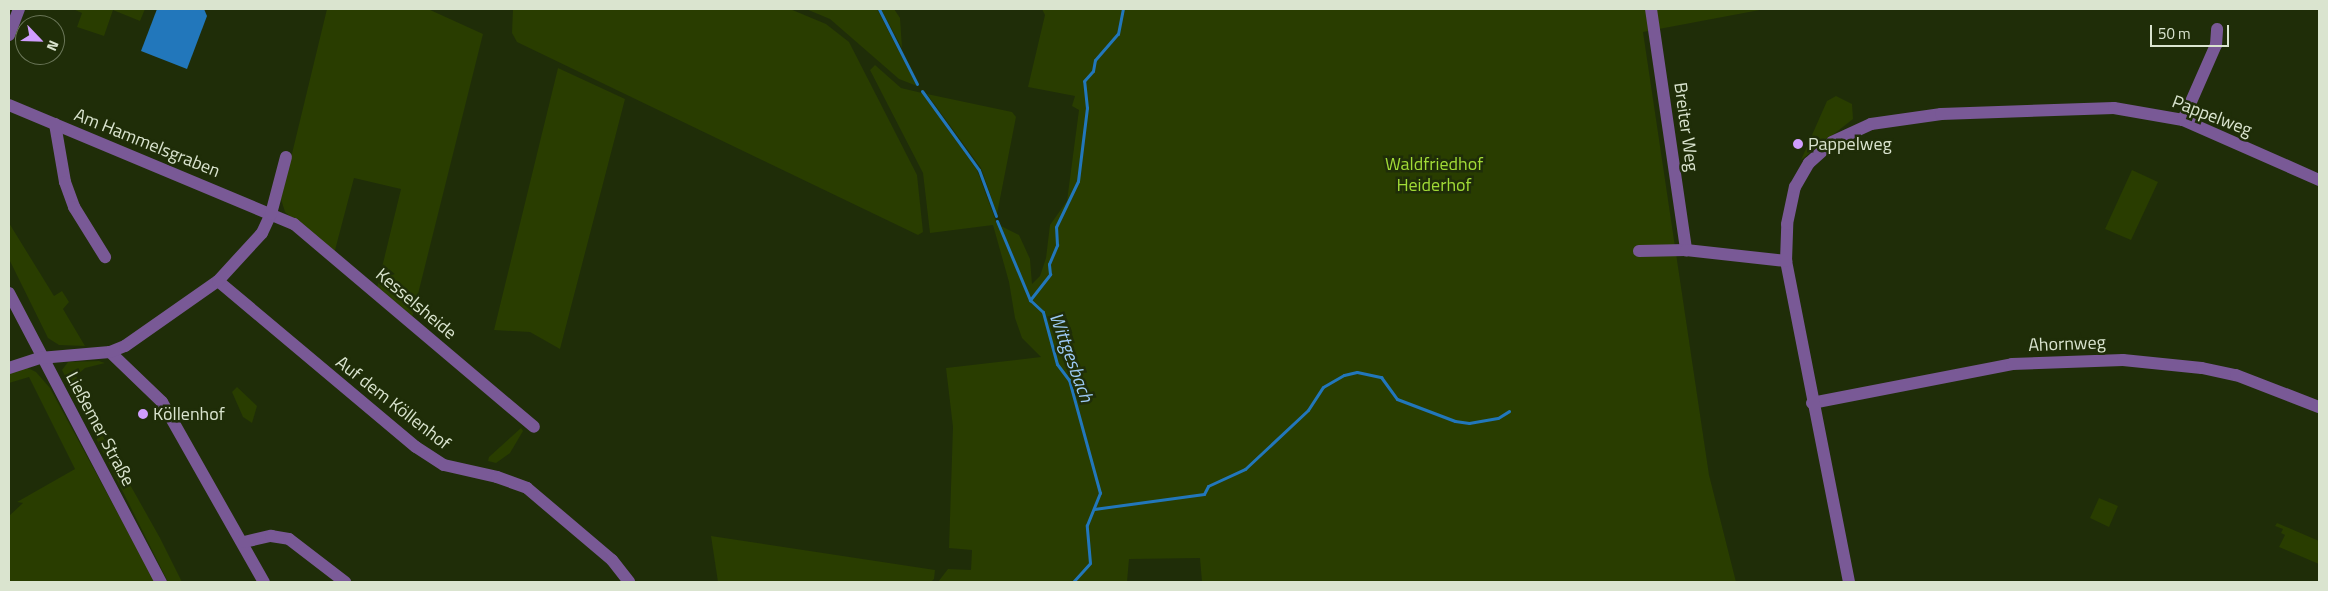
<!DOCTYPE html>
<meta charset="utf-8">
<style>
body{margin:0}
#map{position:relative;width:2328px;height:591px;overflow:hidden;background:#1f2d08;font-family:"Titillium Web",sans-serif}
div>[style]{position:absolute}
.green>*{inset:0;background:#293d00}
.water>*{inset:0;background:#27b}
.stream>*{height:3px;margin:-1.5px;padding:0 1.5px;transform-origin:1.5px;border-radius:1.5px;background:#27b}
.minor>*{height:12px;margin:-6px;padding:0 6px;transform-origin:6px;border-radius:6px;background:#795996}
.dots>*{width:14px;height:14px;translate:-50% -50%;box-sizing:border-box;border:2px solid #1f2d08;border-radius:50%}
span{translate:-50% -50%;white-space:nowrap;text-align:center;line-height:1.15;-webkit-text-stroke:5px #1f2d08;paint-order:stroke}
.street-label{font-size:18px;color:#dae4cf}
.poi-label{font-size:18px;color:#dae4cf}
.left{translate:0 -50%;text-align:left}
.park-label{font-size:18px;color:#a1db37}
.water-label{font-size:19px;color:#9dcaf5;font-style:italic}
.frame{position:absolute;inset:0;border:10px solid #dae4cf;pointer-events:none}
.north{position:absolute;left:15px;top:15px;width:50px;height:50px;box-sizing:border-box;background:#1f2d08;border:1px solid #6a7658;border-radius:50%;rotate:114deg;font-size:14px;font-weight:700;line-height:20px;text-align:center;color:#dae4cf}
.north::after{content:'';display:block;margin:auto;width:18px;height:22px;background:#d09dfe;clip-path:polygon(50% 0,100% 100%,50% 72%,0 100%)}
.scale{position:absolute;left:2150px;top:25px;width:79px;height:22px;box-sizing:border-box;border:2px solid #dae4cf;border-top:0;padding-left:6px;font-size:15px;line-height:18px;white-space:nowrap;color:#dae4cf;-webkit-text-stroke:4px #1f2d08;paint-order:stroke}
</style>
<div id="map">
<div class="green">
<i style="clip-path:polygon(73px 9px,145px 9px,140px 21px,113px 10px,104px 36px,77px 27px,82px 13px)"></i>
<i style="clip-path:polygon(327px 9px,428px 9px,483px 34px,412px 318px,377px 288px,401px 189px,354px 178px,334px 254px,285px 212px,281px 199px)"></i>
<i style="clip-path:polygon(513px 9px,790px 9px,826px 24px,849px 42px,917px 175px,923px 232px,918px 235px,517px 42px,512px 33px)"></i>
<i style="clip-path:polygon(806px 9px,877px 9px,917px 86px,899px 79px,830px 19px)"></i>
<i style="clip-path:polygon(881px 9px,894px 9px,900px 18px,902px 48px)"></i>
<i style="clip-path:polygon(1042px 9px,1765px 9px,1643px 32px,1709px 475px,1736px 582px,1202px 582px,1200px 558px,1129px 559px,1127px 582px,938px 582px,948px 569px,971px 570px,972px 550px,949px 548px,953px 427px,946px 368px,1041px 357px,1022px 338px,1015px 318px,1009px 282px,993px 225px,930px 233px,923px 173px,870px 70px,875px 65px,901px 88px,922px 93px,977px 170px,997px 224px,1019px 235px,1030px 259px,1032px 284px,1040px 276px,1046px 258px,1050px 225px,1067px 201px,1079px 110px,1072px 106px,1075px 96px,1028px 87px,1045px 15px)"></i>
<i style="clip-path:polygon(558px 68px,625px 99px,560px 349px,530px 332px,494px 330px)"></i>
<i style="clip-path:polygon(927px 94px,1012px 112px,1016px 117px,997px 214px,981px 168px)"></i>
<i style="clip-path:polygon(1836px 96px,1852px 104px,1853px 119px,1801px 160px,1827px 101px)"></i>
<i style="clip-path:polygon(2132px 170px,2158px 182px,2131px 240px,2105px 229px)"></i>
<i style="clip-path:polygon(9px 223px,54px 296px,62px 291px,69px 302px,63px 309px,85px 346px,59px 345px,48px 338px,9px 259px)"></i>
<i style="clip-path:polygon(99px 361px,105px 363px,85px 368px,76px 376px,85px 392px,81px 395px,83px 401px,160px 538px,182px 582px,168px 582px,62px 370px,68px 362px)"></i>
<i style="clip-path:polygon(26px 367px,36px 372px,50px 388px,155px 582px,9px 582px,9px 516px,23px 503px,17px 502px,75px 469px,29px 377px,9px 383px,9px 373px)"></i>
<i style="clip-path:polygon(237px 387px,257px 406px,252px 423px,243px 417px,232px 392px)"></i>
<i style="clip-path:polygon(521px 428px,523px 431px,510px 453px,496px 463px,488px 461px,489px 457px)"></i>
<i style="clip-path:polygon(2099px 498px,2118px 506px,2109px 527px,2090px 518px)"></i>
<i style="clip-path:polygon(2277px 523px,2319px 541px,2319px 564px,2279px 547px,2285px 535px,2281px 533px,2283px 529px,2275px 526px)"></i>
<i style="clip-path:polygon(711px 536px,935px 570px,934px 579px,931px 582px,718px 582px)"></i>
</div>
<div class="water">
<i style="clip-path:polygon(157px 9px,204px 9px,207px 16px,187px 69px,141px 51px)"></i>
</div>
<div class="stream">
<i style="left:879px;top:9px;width:84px;rotate:63.1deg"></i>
<i style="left:922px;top:91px;width:97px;rotate:54.2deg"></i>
<i style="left:979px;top:170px;width:49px;rotate:69.7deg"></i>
<i style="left:997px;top:221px;width:86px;rotate:67.3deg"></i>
<i style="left:1094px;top:509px;width:111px;rotate:-7.8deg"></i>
<i style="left:1204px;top:494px;width:9px;rotate:-63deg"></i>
<i style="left:1208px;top:486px;width:41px;rotate:-24.7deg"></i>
<i style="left:1245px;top:469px;width:86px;rotate:-43.1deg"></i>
<i style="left:1308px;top:410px;width:27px;rotate:-57deg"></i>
<i style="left:1323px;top:387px;width:24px;rotate:-30deg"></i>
<i style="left:1344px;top:375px;width:13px;rotate:-13deg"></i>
<i style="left:1357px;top:372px;width:25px;rotate:12deg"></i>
<i style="left:1381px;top:377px;width:27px;rotate:54deg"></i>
<i style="left:1397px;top:399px;width:62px;rotate:20.8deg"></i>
<i style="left:1455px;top:421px;width:14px;rotate:8deg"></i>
<i style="left:1469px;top:423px;width:29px;rotate:-10deg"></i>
<i style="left:1498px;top:418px;width:13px;rotate:-32deg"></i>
<i style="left:1073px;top:582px;width:25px;rotate:-48deg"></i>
<i style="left:1090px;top:563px;width:38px;rotate:-95deg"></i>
<i style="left:1087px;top:525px;width:35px;rotate:-68deg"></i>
<i style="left:1100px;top:493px;width:117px;rotate:-105.3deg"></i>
<i style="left:1069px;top:380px;width:20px;rotate:-127deg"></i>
<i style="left:1057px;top:364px;width:54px;rotate:-105.1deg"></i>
<i style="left:1043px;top:312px;width:18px;rotate:-137deg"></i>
<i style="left:1030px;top:300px;width:33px;rotate:-52deg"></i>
<i style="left:1050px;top:274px;width:10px;rotate:-96deg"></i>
<i style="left:1049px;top:264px;width:21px;rotate:-67deg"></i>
<i style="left:1057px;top:245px;width:18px;rotate:-93deg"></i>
<i style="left:1056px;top:227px;width:51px;rotate:-64.4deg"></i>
<i style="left:1078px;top:181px;width:74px;rotate:-83deg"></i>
<i style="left:1087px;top:108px;width:27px;rotate:-96deg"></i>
<i style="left:1084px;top:81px;width:13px;rotate:-48deg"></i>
<i style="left:1093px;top:71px;width:11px;rotate:-80deg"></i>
<i style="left:1095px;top:60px;width:35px;rotate:-49deg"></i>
<i style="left:1118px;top:34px;width:25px;rotate:-79deg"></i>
</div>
<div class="minor">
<i style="left:1651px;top:9px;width:244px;rotate:81.7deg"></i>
<i style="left:9px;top:35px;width:28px;rotate:-69deg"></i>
<i style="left:9px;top:105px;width:309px;rotate:22.7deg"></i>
<i style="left:294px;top:224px;width:314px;rotate:40.2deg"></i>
<i style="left:2183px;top:120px;width:82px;rotate:-66.3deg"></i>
<i style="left:2216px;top:45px;width:16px;rotate:-86deg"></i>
<i style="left:55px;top:124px;width:59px;rotate:80.2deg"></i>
<i style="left:65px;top:182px;width:27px;rotate:70deg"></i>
<i style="left:74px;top:207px;width:59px;rotate:58.2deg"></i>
<i style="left:1639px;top:251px;width:47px;rotate:-1.2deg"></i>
<i style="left:1686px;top:250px;width:101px;rotate:6.3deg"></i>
<i style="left:218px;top:281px;width:258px;rotate:40deg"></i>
<i style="left:416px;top:447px;width:33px;rotate:33deg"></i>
<i style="left:444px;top:465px;width:54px;rotate:12.8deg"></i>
<i style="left:497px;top:477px;width:32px;rotate:20deg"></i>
<i style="left:527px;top:488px;width:111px;rotate:40.3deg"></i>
<i style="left:612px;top:560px;width:28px;rotate:52deg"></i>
<i style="left:9px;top:293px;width:327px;rotate:62.3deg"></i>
<i style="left:110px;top:352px;width:72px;rotate:43.9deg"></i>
<i style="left:162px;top:402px;width:207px;rotate:60.5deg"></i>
<i style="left:9px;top:368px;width:33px;rotate:-18deg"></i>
<i style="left:40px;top:358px;width:70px;rotate:-4.9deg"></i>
<i style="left:110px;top:352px;width:16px;rotate:-22deg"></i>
<i style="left:125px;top:346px;width:113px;rotate:-35deg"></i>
<i style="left:218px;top:281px;width:65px;rotate:-47.5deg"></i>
<i style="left:262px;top:233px;width:21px;rotate:-65deg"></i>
<i style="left:271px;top:214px;width:59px;rotate:-75.3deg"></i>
<i style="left:1812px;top:403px;width:204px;rotate:-11deg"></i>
<i style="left:2012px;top:364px;width:111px;rotate:-2.1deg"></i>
<i style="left:2123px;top:360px;width:79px;rotate:5.8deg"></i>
<i style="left:2202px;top:368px;width:35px;rotate:12deg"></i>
<i style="left:2236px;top:375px;width:89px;rotate:21.1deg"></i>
<i style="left:244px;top:542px;width:28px;rotate:-13deg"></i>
<i style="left:271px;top:536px;width:18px;rotate:9deg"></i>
<i style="left:289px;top:539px;width:71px;rotate:37.5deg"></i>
<i style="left:1849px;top:582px;width:327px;rotate:-101.1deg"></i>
<i style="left:1786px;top:261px;width:37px;rotate:-88deg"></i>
<i style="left:1787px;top:224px;width:38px;rotate:-78deg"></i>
<i style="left:1795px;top:187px;width:28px;rotate:-60deg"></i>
<i style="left:1809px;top:163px;width:31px;rotate:-42deg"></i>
<i style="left:1832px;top:142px;width:43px;rotate:-24.8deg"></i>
<i style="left:1871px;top:124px;width:71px;rotate:-8.1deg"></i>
<i style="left:1941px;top:114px;width:173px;rotate:-2deg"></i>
<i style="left:2114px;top:108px;width:70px;rotate:9.9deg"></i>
<i style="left:2183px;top:120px;width:149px;rotate:23.8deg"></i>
</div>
<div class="dots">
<i style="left:1798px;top:144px;background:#d09dfe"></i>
<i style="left:143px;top:414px;background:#d09dfe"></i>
</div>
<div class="street-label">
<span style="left:2212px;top:116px;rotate:21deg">Pappelweg</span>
<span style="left:1686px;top:127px;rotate:82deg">Breiter Weg</span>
<span style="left:147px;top:143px;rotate:22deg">Am Hammelsgraben</span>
<span style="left:416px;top:304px;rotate:40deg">Kesselsheide</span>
<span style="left:2067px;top:344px;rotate:-2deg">Ahornweg</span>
<span style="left:393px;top:403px;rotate:38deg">Auf dem Köllenhof</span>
<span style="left:100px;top:429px;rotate:62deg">Ließemer Straße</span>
</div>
<div class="poi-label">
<span class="left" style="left:1808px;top:144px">Pappelweg</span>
<span class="left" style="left:153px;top:414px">Köllenhof</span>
</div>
<div class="park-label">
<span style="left:1434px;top:175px">Waldfriedhof<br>Heiderhof</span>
</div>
<div class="water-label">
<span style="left:1072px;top:357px;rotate:70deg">Wittgesbach</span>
</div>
<div class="frame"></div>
<div class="north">N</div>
<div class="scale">50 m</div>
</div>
